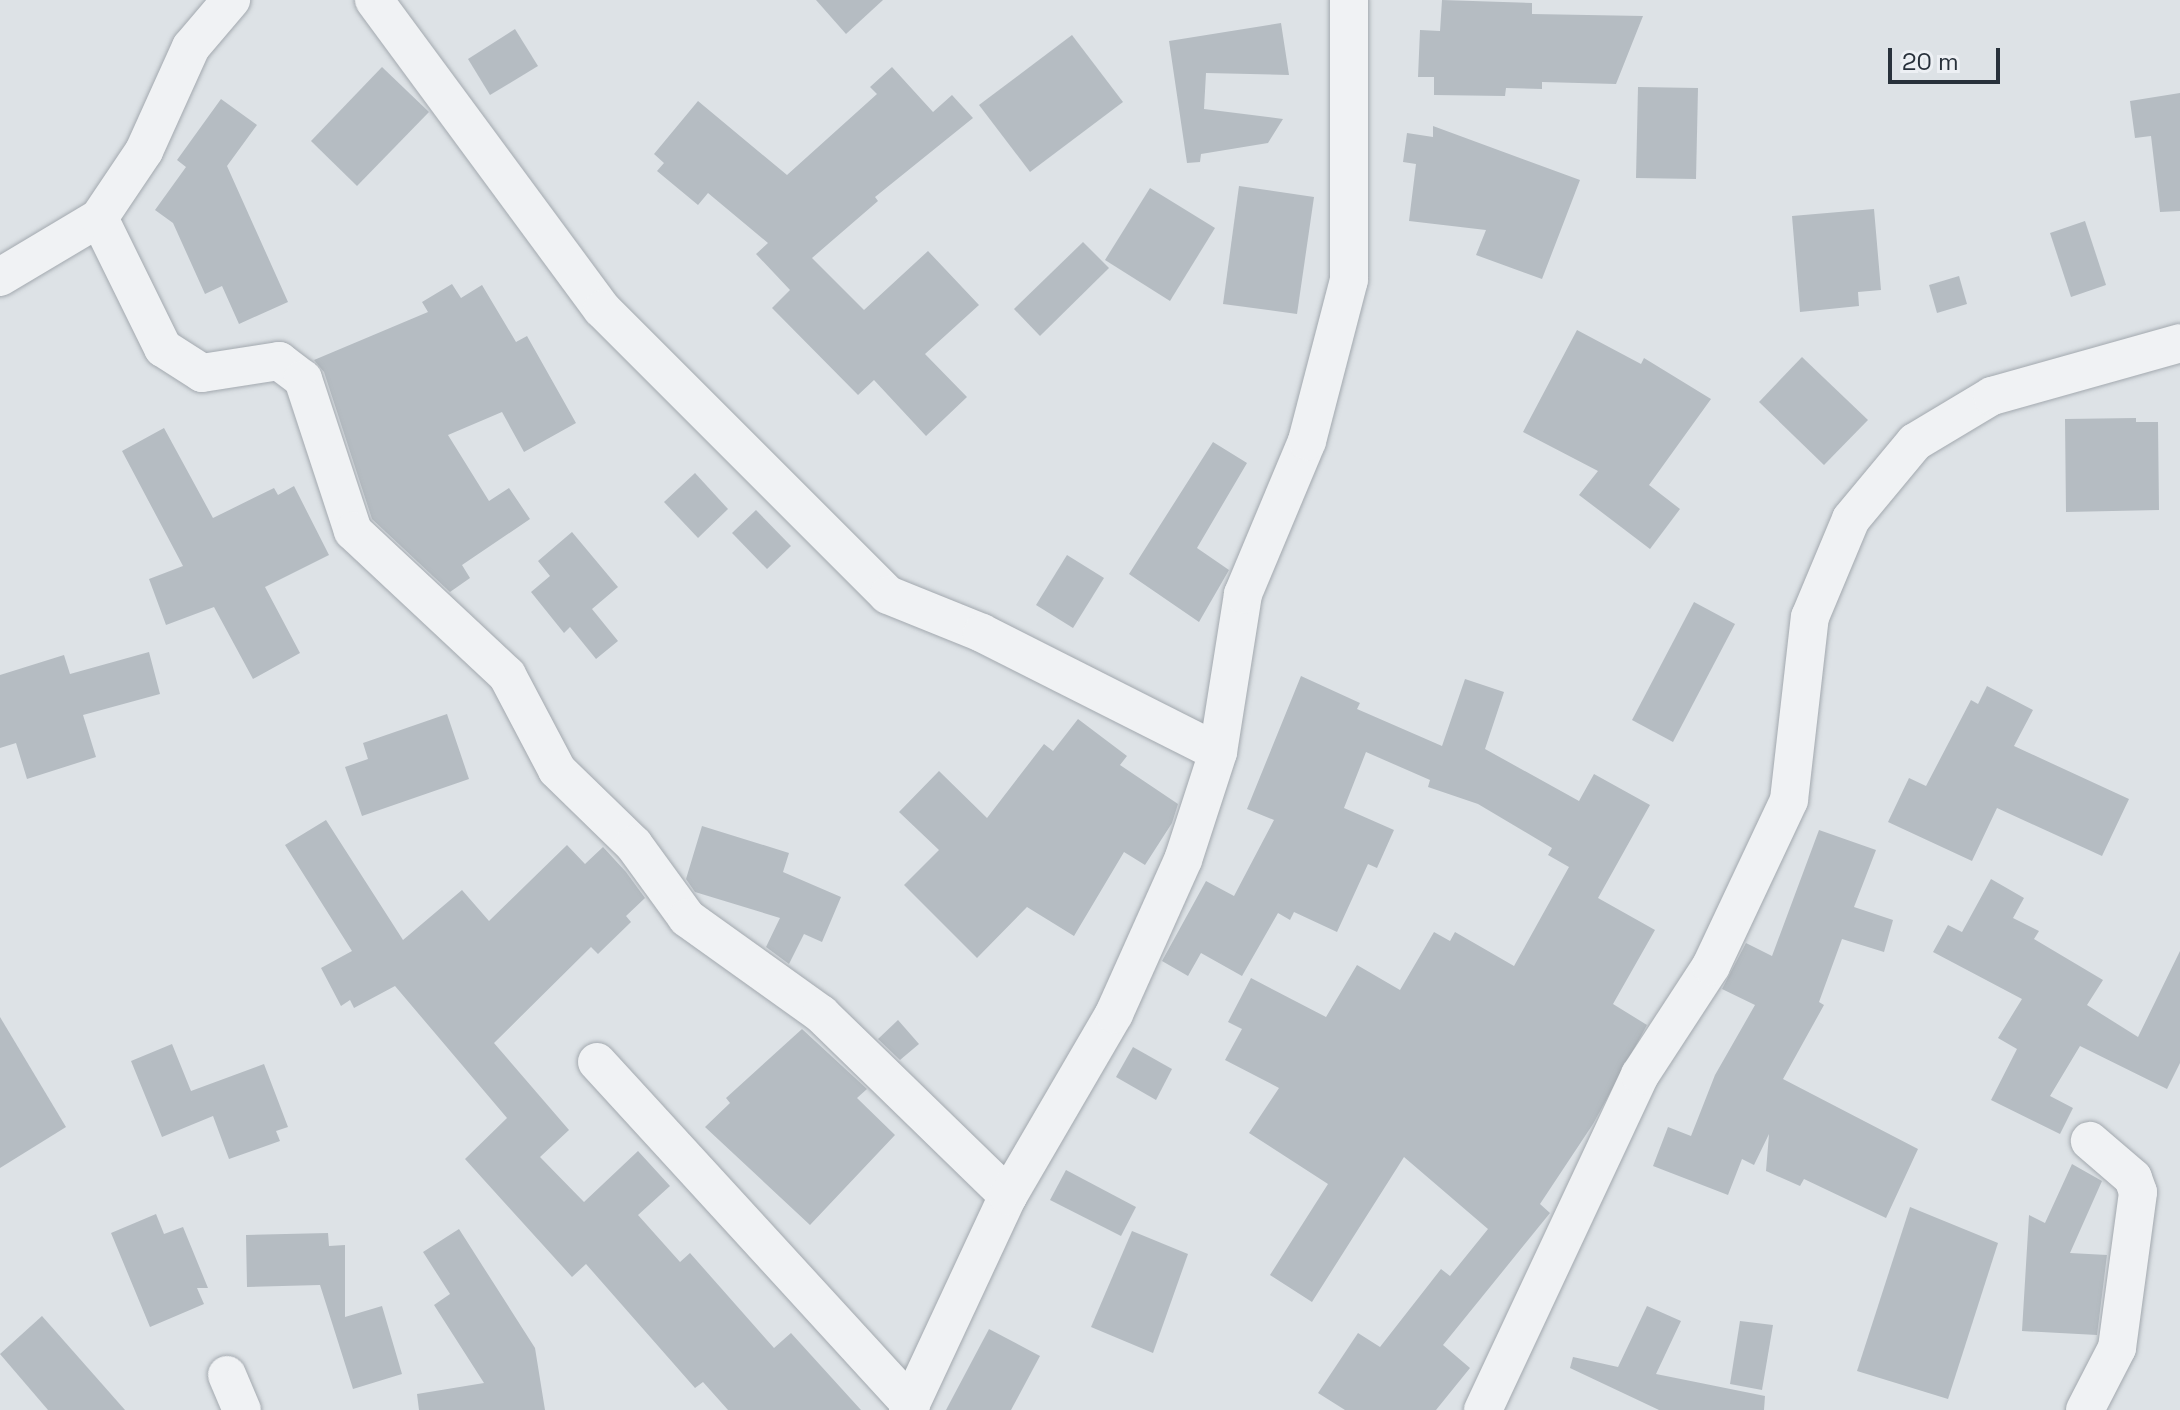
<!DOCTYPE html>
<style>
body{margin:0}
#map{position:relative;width:2180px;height:1410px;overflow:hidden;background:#dde2e6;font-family:"Space Grotesk",sans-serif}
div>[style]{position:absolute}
.building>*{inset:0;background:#b5bcc2}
.roads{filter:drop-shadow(0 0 2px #a3a9af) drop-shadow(0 0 2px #a3a9af)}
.minor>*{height:38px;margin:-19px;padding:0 19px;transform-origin:19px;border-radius:19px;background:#f0f2f4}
span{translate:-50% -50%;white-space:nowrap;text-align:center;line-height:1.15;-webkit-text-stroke:7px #edf0f4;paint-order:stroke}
.scale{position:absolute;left:1888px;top:48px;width:112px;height:36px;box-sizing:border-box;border:4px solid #28313b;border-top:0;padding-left:10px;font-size:24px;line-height:28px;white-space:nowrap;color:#28313b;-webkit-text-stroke:6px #edf0f4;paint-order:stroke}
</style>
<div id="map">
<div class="building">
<i style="clip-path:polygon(816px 0,883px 0,846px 34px)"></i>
<i style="clip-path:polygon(1442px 0,1532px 3px,1532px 14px,1643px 16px,1616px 84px,1542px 82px,1542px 89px,1506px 88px,1505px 96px,1434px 95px,1434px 77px,1418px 77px,1420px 30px,1440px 31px)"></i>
<i style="clip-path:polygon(1281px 23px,1289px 75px,1206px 73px,1204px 109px,1283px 119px,1268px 143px,1201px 154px,1200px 162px,1187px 163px,1169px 41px)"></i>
<i style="clip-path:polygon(515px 29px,538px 66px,490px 95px,468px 59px)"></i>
<i style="clip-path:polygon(1072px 35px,1123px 102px,1030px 172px,979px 105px)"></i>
<i style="clip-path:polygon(382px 67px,429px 112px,357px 186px,311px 141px)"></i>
<i style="clip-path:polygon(892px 67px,933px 112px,952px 95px,973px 118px,875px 197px,878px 201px,812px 258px,864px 310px,928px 251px,979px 305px,925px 354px,967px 397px,926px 436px,874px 380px,858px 395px,772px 308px,790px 290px,756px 254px,768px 243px,708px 193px,698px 205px,657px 171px,664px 163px,654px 154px,698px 101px,787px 175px,877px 94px,870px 87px)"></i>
<i style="clip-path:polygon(1638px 87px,1698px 88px,1696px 179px,1636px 178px)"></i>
<i style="clip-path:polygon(2180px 93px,2180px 211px,2160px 212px,2151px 136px,2135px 138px,2130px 101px)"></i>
<i style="clip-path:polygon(221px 99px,257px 125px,227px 166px,288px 302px,239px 324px,222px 286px,205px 294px,173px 223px,155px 210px,186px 167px,177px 160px)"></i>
<i style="clip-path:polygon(1433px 126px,1580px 180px,1542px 279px,1476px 255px,1486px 230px,1409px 221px,1416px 164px,1403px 162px,1407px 133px,1433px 137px)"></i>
<i style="clip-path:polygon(1239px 186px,1314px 197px,1297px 314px,1223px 304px)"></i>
<i style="clip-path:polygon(1150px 188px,1215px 228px,1170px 301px,1105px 260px)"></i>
<i style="clip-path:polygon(1874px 209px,1881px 290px,1858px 292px,1859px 306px,1800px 312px,1792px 216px)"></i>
<i style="clip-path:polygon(2085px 221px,2106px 285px,2071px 297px,2050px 233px)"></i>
<i style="clip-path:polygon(1083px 242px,1109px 268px,1040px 336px,1014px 309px)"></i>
<i style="clip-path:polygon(1959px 276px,1967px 304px,1937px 313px,1929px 285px)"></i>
<i style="clip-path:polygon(452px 284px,461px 298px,482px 285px,516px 342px,527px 336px,576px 423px,524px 452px,502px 412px,448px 435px,489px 501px,509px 488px,530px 519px,462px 565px,470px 578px,450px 592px,372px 519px,324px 372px,314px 360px,428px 312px,422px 302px)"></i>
<i style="clip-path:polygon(1577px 330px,1641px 364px,1644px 358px,1711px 399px,1649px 485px,1680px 509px,1650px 549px,1579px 495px,1598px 471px,1523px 432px)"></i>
<i style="clip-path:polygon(1802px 357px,1868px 420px,1824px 465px,1759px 402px)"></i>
<i style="clip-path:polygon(2136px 418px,2136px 422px,2158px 422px,2159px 510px,2066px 512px,2065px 419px)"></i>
<i style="clip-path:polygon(164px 428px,213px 518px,274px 488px,278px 495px,294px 486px,329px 555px,265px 587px,300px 653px,253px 679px,214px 607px,166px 625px,149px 579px,183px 566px,122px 451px)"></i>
<i style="clip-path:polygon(1213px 442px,1247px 463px,1197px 548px,1229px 570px,1199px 622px,1129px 574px)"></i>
<i style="clip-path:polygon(695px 473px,728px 509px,698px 538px,664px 502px)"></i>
<i style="clip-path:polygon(756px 510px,791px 546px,767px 569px,732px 533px)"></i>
<i style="clip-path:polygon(572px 532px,618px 587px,592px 609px,618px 641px,596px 659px,570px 627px,564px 633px,531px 592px,550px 576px,538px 561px)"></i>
<i style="clip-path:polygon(1067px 555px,1104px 578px,1073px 628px,1036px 605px)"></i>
<i style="clip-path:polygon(1694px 602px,1735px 624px,1673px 742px,1632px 720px)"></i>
<i style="clip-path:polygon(149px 652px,160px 694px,83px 715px,96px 757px,27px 779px,16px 743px,0 748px,0 675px,64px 655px,70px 674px)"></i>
<i style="clip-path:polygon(1301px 676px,1360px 703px,1357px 709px,1442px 746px,1465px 679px,1504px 692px,1485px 749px,1579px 801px,1594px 774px,1650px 805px,1598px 898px,1655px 930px,1613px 1004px,1647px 1025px,1593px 1124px,1540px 1204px,1550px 1213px,1443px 1345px,1470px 1368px,1436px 1410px,1345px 1410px,1318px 1393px,1358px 1333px,1380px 1347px,1441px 1269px,1450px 1276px,1488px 1229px,1404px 1157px,1312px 1302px,1270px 1275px,1328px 1184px,1249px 1133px,1279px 1088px,1225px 1060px,1242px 1029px,1228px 1022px,1251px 978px,1326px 1017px,1357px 965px,1400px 990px,1434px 932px,1450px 941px,1455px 932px,1514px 966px,1569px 867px,1548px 855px,1552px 848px,1478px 804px,1428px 787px,1430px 780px,1366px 752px,1344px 808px,1394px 830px,1377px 868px,1368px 864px,1337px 932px,1294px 912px,1290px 920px,1278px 913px,1242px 976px,1201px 953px,1188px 976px,1162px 961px,1206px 881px,1234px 896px,1274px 820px,1247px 809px)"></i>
<i style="clip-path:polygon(1987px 686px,2033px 710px,2014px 746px,2129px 799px,2102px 856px,1997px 808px,1972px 861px,1888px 822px,1909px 778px,1926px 786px,1971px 700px,1978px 704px)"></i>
<i style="clip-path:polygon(447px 714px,469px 779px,362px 816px,345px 767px,368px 759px,363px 743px)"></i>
<i style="clip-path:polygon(1078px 719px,1127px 756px,1120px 765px,1178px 804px,1172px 823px,1145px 865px,1124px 852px,1074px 936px,1027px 907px,977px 958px,904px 885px,939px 850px,899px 812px,939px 771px,987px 818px,1044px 744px,1053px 751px)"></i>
<i style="clip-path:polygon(326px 820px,403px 940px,462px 890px,489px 921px,567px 845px,585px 864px,603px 847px,626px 872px,645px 898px,626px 916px,631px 922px,598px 954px,591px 947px,494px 1043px,569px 1130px,540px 1157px,584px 1202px,638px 1151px,670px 1186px,638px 1215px,680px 1262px,690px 1253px,774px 1348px,791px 1333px,861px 1410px,728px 1410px,703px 1382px,695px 1388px,586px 1264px,572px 1277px,465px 1159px,507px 1118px,395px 986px,354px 1008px,350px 1000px,341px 1006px,321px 968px,352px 951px,285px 845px)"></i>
<i style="clip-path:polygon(702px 826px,789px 853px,783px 872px,841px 897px,822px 942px,804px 934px,789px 964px,766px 947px,780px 918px,695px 892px,686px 879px)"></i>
<i style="clip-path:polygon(1819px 830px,1876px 850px,1854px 907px,1893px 920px,1884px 952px,1842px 939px,1819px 1002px,1824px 1005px,1783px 1079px,1918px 1149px,1886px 1218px,1804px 1179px,1800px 1186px,1766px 1171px,1769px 1134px,1754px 1165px,1742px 1159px,1728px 1195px,1653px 1166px,1668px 1127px,1691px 1136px,1715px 1075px,1755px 1005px,1722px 989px,1746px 943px,1772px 956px)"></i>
<i style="clip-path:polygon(1991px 879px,2024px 898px,2013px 918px,2039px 931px,2034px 939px,2103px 980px,2087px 1005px,2138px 1037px,2180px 951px,2180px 1063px,2167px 1089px,2080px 1046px,2050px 1096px,2073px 1108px,2060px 1134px,1991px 1100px,2017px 1049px,1998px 1038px,2022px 999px,1933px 952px,1948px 925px,1962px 932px)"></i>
<i style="clip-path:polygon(0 1017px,66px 1127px,0 1168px)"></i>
<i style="clip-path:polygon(898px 1020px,919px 1044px,900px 1060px,878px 1039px)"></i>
<i style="clip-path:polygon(802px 1029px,867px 1089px,857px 1098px,895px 1135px,810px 1225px,705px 1127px,730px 1103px,726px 1098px)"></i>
<i style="clip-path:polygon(172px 1044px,191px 1091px,264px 1064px,288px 1127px,276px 1131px,280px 1141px,229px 1159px,213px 1116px,162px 1137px,131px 1061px)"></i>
<i style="clip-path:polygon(1133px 1047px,1172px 1069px,1156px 1100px,1116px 1077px)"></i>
<i style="clip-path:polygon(2072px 1164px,2102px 1181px,2070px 1253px,2107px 1255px,2097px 1335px,2022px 1331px,2029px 1215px,2045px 1223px)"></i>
<i style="clip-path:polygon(1066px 1170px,1136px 1207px,1121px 1236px,1050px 1200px)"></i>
<i style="clip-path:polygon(1910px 1207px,1998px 1243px,1948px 1399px,1857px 1371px)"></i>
<i style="clip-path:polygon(156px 1214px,164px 1234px,183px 1227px,208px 1288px,197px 1288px,204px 1304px,150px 1327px,111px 1233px)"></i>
<i style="clip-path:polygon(459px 1229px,535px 1348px,545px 1410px,419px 1410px,417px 1394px,484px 1383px,434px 1305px,450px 1294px,423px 1252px)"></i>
<i style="clip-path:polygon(1132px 1231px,1188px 1254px,1153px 1353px,1091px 1327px)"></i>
<i style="clip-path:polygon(328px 1233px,329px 1246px,345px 1245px,345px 1317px,382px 1306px,402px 1374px,353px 1389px,320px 1285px,247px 1287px,246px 1235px)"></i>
<i style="clip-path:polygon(1647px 1306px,1681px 1321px,1656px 1374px,1765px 1396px,1764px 1410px,1659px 1410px,1570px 1368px,1573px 1357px,1618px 1367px)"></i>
<i style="clip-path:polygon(42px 1316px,125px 1410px,48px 1410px,0 1354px)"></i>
<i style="clip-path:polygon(1740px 1321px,1773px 1325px,1762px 1390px,1730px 1384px)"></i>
<i style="clip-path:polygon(989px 1329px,1040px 1356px,1011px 1410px,946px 1410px)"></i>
</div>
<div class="roads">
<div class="minor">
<i style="left:374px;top:0;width:384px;rotate:53.6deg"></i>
<i style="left:602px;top:309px;width:404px;rotate:45deg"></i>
<i style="left:888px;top:595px;width:101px;rotate:22deg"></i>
<i style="left:982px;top:633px;width:264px;rotate:26.8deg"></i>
<i style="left:99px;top:218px;width:145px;rotate:63.8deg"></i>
<i style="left:163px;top:348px;width:46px;rotate:32.7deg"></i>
<i style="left:202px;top:373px;width:78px;rotate:-8.9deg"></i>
<i style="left:279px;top:361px;width:30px;rotate:37deg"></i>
<i style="left:303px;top:379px;width:160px;rotate:71.8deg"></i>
<i style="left:353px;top:531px;width:211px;rotate:43.1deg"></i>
<i style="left:507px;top:675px;width:107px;rotate:62.2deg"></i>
<i style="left:557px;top:770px;width:107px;rotate:44.2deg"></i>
<i style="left:634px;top:845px;width:90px;rotate:54deg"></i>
<i style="left:687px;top:918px;width:165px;rotate:35.6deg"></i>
<i style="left:821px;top:1014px;width:261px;rotate:44.2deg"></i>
<i style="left:0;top:277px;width:115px;rotate:-30.8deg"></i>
<i style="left:99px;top:218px;width:81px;rotate:-56.1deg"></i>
<i style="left:144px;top:151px;width:114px;rotate:-65.7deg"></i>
<i style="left:191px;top:47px;width:62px;rotate:-49.6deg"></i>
<i style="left:597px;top:1062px;width:465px;rotate:47.5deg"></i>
<i style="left:227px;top:1375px;width:38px;rotate:67deg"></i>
<i style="left:908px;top:1410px;width:236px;rotate:-65deg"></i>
<i style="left:1008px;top:1196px;width:211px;rotate:-59.8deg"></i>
<i style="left:1114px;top:1014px;width:169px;rotate:-65.9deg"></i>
<i style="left:1183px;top:860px;width:114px;rotate:-72deg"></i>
<i style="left:1218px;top:752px;width:160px;rotate:-81deg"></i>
<i style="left:1243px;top:594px;width:166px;rotate:-67.3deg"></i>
<i style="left:1307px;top:441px;width:166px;rotate:-75.4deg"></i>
<i style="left:1349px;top:280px;width:280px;rotate:-90deg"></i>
<i style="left:1483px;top:1410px;width:370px;rotate:-64.9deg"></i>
<i style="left:1640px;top:1075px;width:130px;rotate:-56.9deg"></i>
<i style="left:1711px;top:966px;width:183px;rotate:-64.8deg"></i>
<i style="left:1789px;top:800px;width:184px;rotate:-83.5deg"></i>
<i style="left:1810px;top:617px;width:106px;rotate:-67.3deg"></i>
<i style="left:1851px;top:519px;width:100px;rotate:-50.3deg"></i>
<i style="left:1915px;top:442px;width:90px;rotate:-30.9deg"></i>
<i style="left:1992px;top:396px;width:195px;rotate:-15.7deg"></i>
<i style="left:2085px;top:1410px;width:70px;rotate:-62.7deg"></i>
<i style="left:2117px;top:1348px;width:157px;rotate:-82.3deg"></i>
<i style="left:2138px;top:1192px;width:15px;rotate:-110deg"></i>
<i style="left:2133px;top:1178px;width:57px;rotate:-139.3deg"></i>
</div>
</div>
<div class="scale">20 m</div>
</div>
